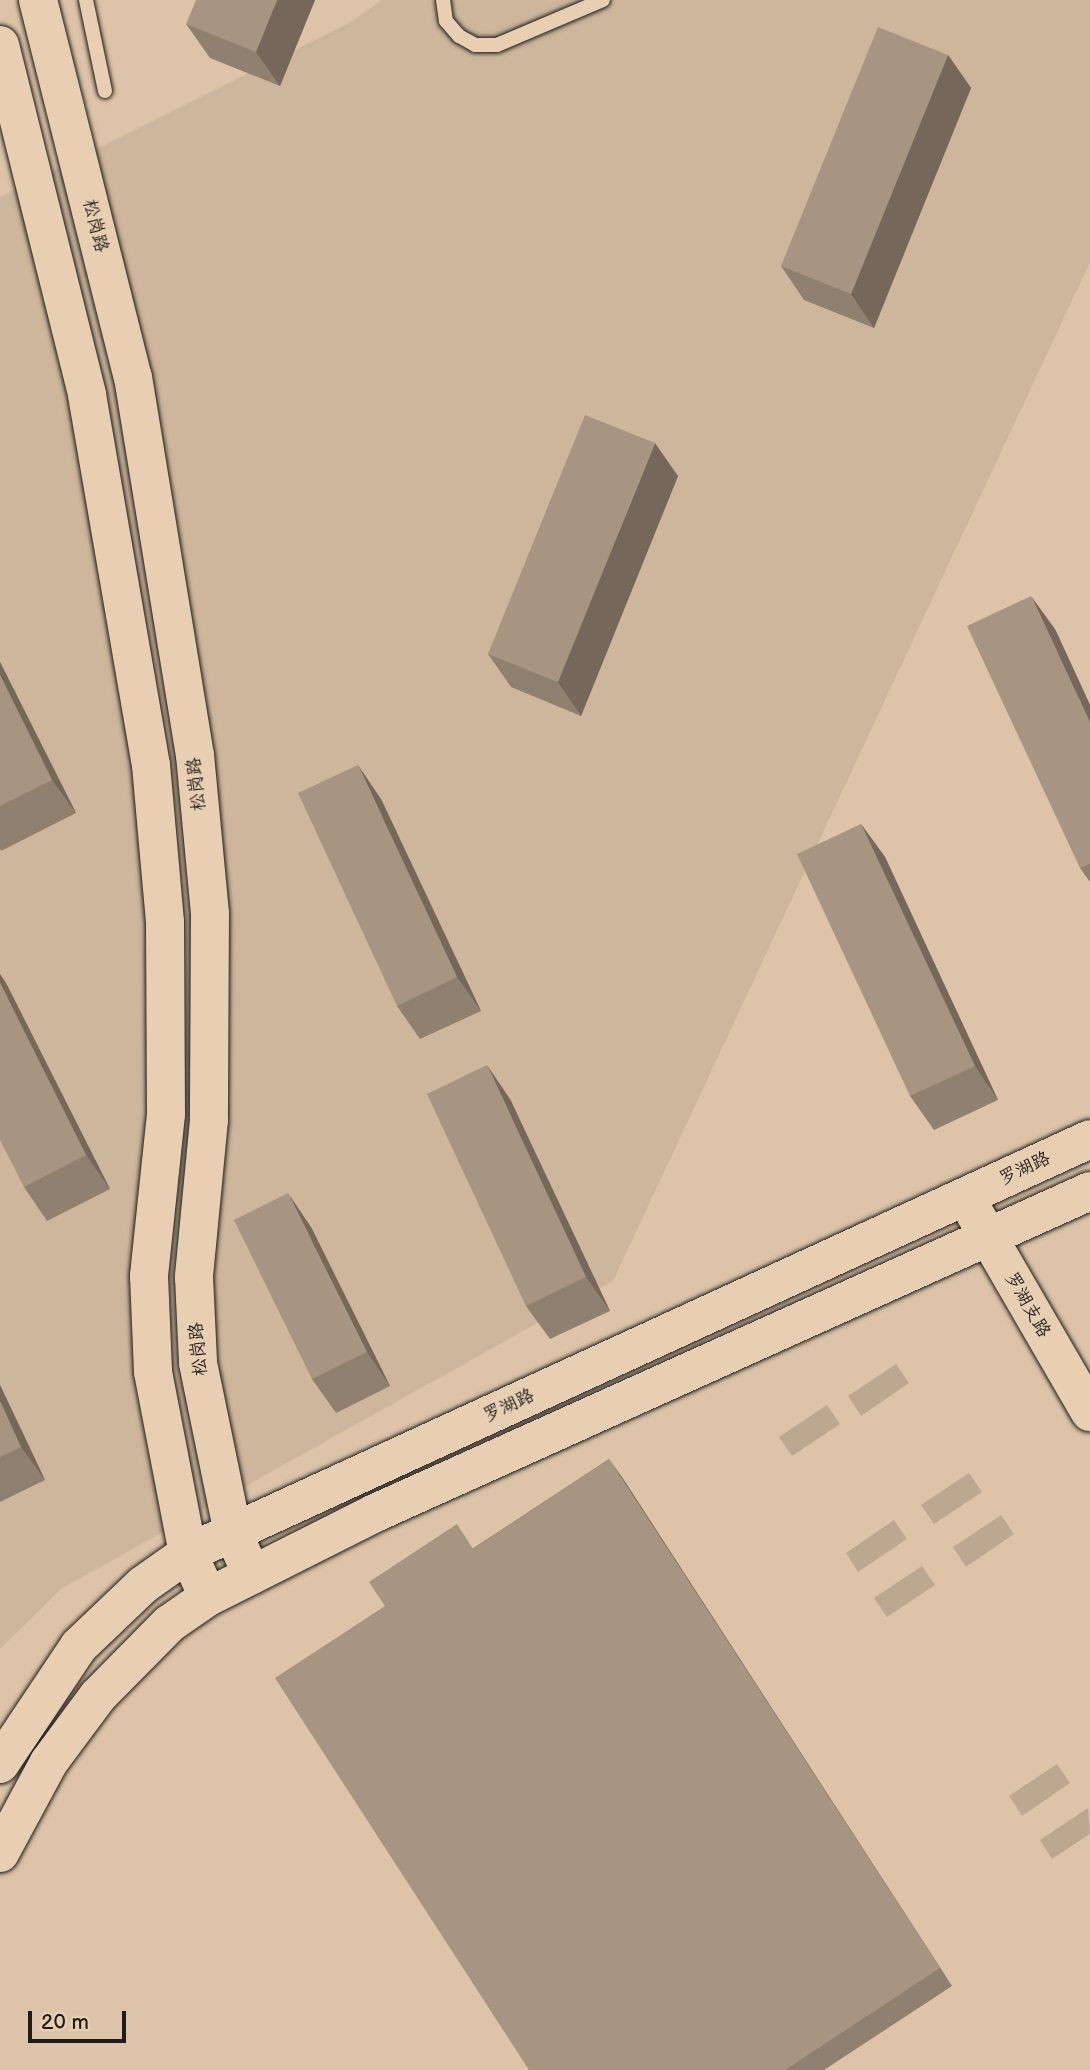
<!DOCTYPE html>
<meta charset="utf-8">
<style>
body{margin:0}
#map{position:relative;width:1090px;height:2070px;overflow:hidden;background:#ddc4a8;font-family:"Balsamiq Sans","LXGW WenKai TC",sans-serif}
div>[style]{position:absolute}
.built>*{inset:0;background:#cdb69c}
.green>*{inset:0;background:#bca891}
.roads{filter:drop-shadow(0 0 2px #1c1c1c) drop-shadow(0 0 2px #1c1c1c)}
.lane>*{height:14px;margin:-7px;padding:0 7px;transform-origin:7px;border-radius:7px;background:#e9cfb1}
.secondary>*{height:38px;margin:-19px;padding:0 19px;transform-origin:19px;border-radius:19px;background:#e9cfb1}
.wall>*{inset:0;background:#90806f}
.shaded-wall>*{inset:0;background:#75685a}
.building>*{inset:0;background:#a79581}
span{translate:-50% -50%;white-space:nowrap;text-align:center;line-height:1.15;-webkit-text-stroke:5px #e9cfb1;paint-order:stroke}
.street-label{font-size:18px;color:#1c1c1c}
.scale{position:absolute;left:28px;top:2011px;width:98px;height:32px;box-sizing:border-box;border:4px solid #1c1c1c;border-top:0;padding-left:9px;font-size:21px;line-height:24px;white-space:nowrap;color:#1c1c1c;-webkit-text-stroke:5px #e9cfb1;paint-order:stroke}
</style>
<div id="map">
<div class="built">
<i style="clip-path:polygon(382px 0,1090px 0,1090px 262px,613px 1281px,61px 1589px,0 1649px,0 197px,349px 23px)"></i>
</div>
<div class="green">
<i style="clip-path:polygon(896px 1364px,909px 1383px,861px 1416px,848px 1396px)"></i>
<i style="clip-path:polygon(827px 1405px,840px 1424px,792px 1456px,779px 1437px)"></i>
<i style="clip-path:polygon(969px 1473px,982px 1492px,934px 1524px,921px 1505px)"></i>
<i style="clip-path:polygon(1001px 1515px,1014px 1534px,966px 1567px,953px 1547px)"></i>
<i style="clip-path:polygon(894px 1520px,907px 1539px,858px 1572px,846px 1553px)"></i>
<i style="clip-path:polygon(922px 1566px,935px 1585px,887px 1617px,874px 1598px)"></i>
<i style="clip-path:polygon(1057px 1764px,1070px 1783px,1022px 1816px,1009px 1796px)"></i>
<i style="clip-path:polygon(1088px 1808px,1090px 1834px,1052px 1859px,1040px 1840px)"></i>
</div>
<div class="roads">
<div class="lane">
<i style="left:86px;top:0;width:93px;rotate:78.2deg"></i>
<i style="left:443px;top:0;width:21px;rotate:82deg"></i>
<i style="left:446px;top:21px;width:20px;rotate:49deg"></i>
<i style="left:459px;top:36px;width:18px;rotate:29deg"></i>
<i style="left:475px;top:45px;width:22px"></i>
<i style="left:497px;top:45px;width:115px;rotate:-23deg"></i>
</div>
<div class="secondary">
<i style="left:38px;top:0;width:389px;rotate:75.9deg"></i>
<i style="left:133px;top:377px;width:383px;rotate:80.7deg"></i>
<i style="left:195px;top:755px;width:160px;rotate:84.6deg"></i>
<i style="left:210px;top:914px;width:206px;rotate:90.3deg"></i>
<i style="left:209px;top:1120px;width:158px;rotate:95.5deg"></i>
<i style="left:194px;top:1277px;width:86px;rotate:87.3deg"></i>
<i style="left:198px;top:1363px;width:174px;rotate:78.4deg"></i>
<i style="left:233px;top:1533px;width:46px;rotate:65.7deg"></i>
<i style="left:0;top:45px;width:361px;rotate:76deg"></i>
<i style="left:87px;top:395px;width:375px;rotate:80.2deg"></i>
<i style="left:151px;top:765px;width:158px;rotate:84.9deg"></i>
<i style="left:165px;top:922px;width:192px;rotate:89.7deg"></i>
<i style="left:166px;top:1114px;width:163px;rotate:96deg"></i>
<i style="left:149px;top:1276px;width:96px;rotate:87.6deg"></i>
<i style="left:153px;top:1372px;width:184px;rotate:79.1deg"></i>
<i style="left:188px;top:1553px;width:48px;rotate:65.6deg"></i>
<i style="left:975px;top:1214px;width:229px;rotate:59.9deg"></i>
<i style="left:0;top:1764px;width:142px;rotate:-56.2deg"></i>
<i style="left:79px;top:1646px;width:88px;rotate:-43.6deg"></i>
<i style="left:143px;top:1585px;width:55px;rotate:-35.4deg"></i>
<i style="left:188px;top:1553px;width:992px;rotate:-24.65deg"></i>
<i style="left:0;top:1853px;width:103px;rotate:-61.7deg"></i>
<i style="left:49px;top:1762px;width:82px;rotate:-53.4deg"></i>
<i style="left:98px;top:1696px;width:101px;rotate:-45.4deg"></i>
<i style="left:169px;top:1624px;width:47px;rotate:-34.7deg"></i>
<i style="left:208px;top:1597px;width:187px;rotate:-26.7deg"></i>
<i style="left:375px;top:1513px;width:784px;rotate:-24.24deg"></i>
</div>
</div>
<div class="wall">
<i style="clip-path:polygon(315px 0,280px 86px,210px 58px,186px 24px)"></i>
<i style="clip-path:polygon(948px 55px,971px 88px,874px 328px,804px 300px,781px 266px)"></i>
<i style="clip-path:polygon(678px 476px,581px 716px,511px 687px,488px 654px)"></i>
<i style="clip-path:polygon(1055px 629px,1090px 705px,1090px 882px,1080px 868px)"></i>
<i style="clip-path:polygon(0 662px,76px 813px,1px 851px,0 849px)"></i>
<i style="clip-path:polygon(381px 799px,481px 1011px,420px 1039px,397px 1006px)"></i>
<i style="clip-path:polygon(861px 824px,885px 857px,998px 1100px,934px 1130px,910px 1096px)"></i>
<i style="clip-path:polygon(6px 983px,110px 1189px,47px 1221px,24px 1187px)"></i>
<i style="clip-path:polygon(510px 1099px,610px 1311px,550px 1339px,526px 1306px)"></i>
<i style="clip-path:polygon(311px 1227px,390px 1386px,336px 1413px,312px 1379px)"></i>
<i style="clip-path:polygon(0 1385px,45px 1480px,0 1502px)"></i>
<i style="clip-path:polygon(609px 1459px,952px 1986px,824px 2070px,529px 2070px,385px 1606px)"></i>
</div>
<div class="shaded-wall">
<i style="clip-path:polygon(277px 0,315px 0,280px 86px,256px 52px)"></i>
<i style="clip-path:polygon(948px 55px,971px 88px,874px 328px,851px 294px)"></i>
<i style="clip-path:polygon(655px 443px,678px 476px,581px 716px,558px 682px)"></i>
<i style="clip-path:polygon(1031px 596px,1055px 629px,1090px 705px,1090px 722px)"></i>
<i style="clip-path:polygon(0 662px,76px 813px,52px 780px,0 675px)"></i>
<i style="clip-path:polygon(358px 765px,381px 799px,481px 1011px,457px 977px)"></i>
<i style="clip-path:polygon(861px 824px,885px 857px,998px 1100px,975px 1066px)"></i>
<i style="clip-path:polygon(0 974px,6px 983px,110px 1189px,86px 1155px,0 983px)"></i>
<i style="clip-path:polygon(487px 1065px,510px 1099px,610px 1311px,586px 1277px)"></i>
<i style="clip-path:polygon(288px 1193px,311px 1227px,390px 1386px,367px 1352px)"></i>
<i style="clip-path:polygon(0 1385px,45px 1480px,21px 1447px,0 1401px)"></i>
<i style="clip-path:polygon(609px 1459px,622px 1477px,952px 1986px,940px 1968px)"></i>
</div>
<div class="building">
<i style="clip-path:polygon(196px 0,277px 0,256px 52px,186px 24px)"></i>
<i style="clip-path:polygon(878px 27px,948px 55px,851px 294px,781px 266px)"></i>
<i style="clip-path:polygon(585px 415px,655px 443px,558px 682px,488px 654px)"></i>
<i style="clip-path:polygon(1031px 596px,1090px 722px,1090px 864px,1080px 868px,967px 626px)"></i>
<i style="clip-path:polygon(0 675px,52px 780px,0 806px)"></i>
<i style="clip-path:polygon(358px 765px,457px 977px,397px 1006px,298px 793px)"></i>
<i style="clip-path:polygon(861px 824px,975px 1066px,910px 1096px,797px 854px)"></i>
<i style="clip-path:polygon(0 983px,86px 1155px,24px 1187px,0 1140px)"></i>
<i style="clip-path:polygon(487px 1065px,586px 1277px,526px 1306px,427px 1094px)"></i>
<i style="clip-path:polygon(288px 1193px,367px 1352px,312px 1379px,234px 1220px)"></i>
<i style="clip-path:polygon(0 1401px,21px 1447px,0 1457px)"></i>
<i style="clip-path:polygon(609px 1459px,940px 1968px,785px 2070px,529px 2070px,275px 1678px,385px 1606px,369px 1582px,457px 1524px,473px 1549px)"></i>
</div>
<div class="street-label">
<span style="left:95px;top:226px;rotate:76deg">松岗路</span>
<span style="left:197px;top:784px;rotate:-96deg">松岗路</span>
<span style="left:1025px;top:1169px;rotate:-25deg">罗湖路</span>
<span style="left:1027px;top:1305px;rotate:60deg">罗湖支路</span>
<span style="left:199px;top:1349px;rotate:-95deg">松岗路</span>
<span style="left:509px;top:1406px;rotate:-25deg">罗湖路</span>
</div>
<div class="scale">20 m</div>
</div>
